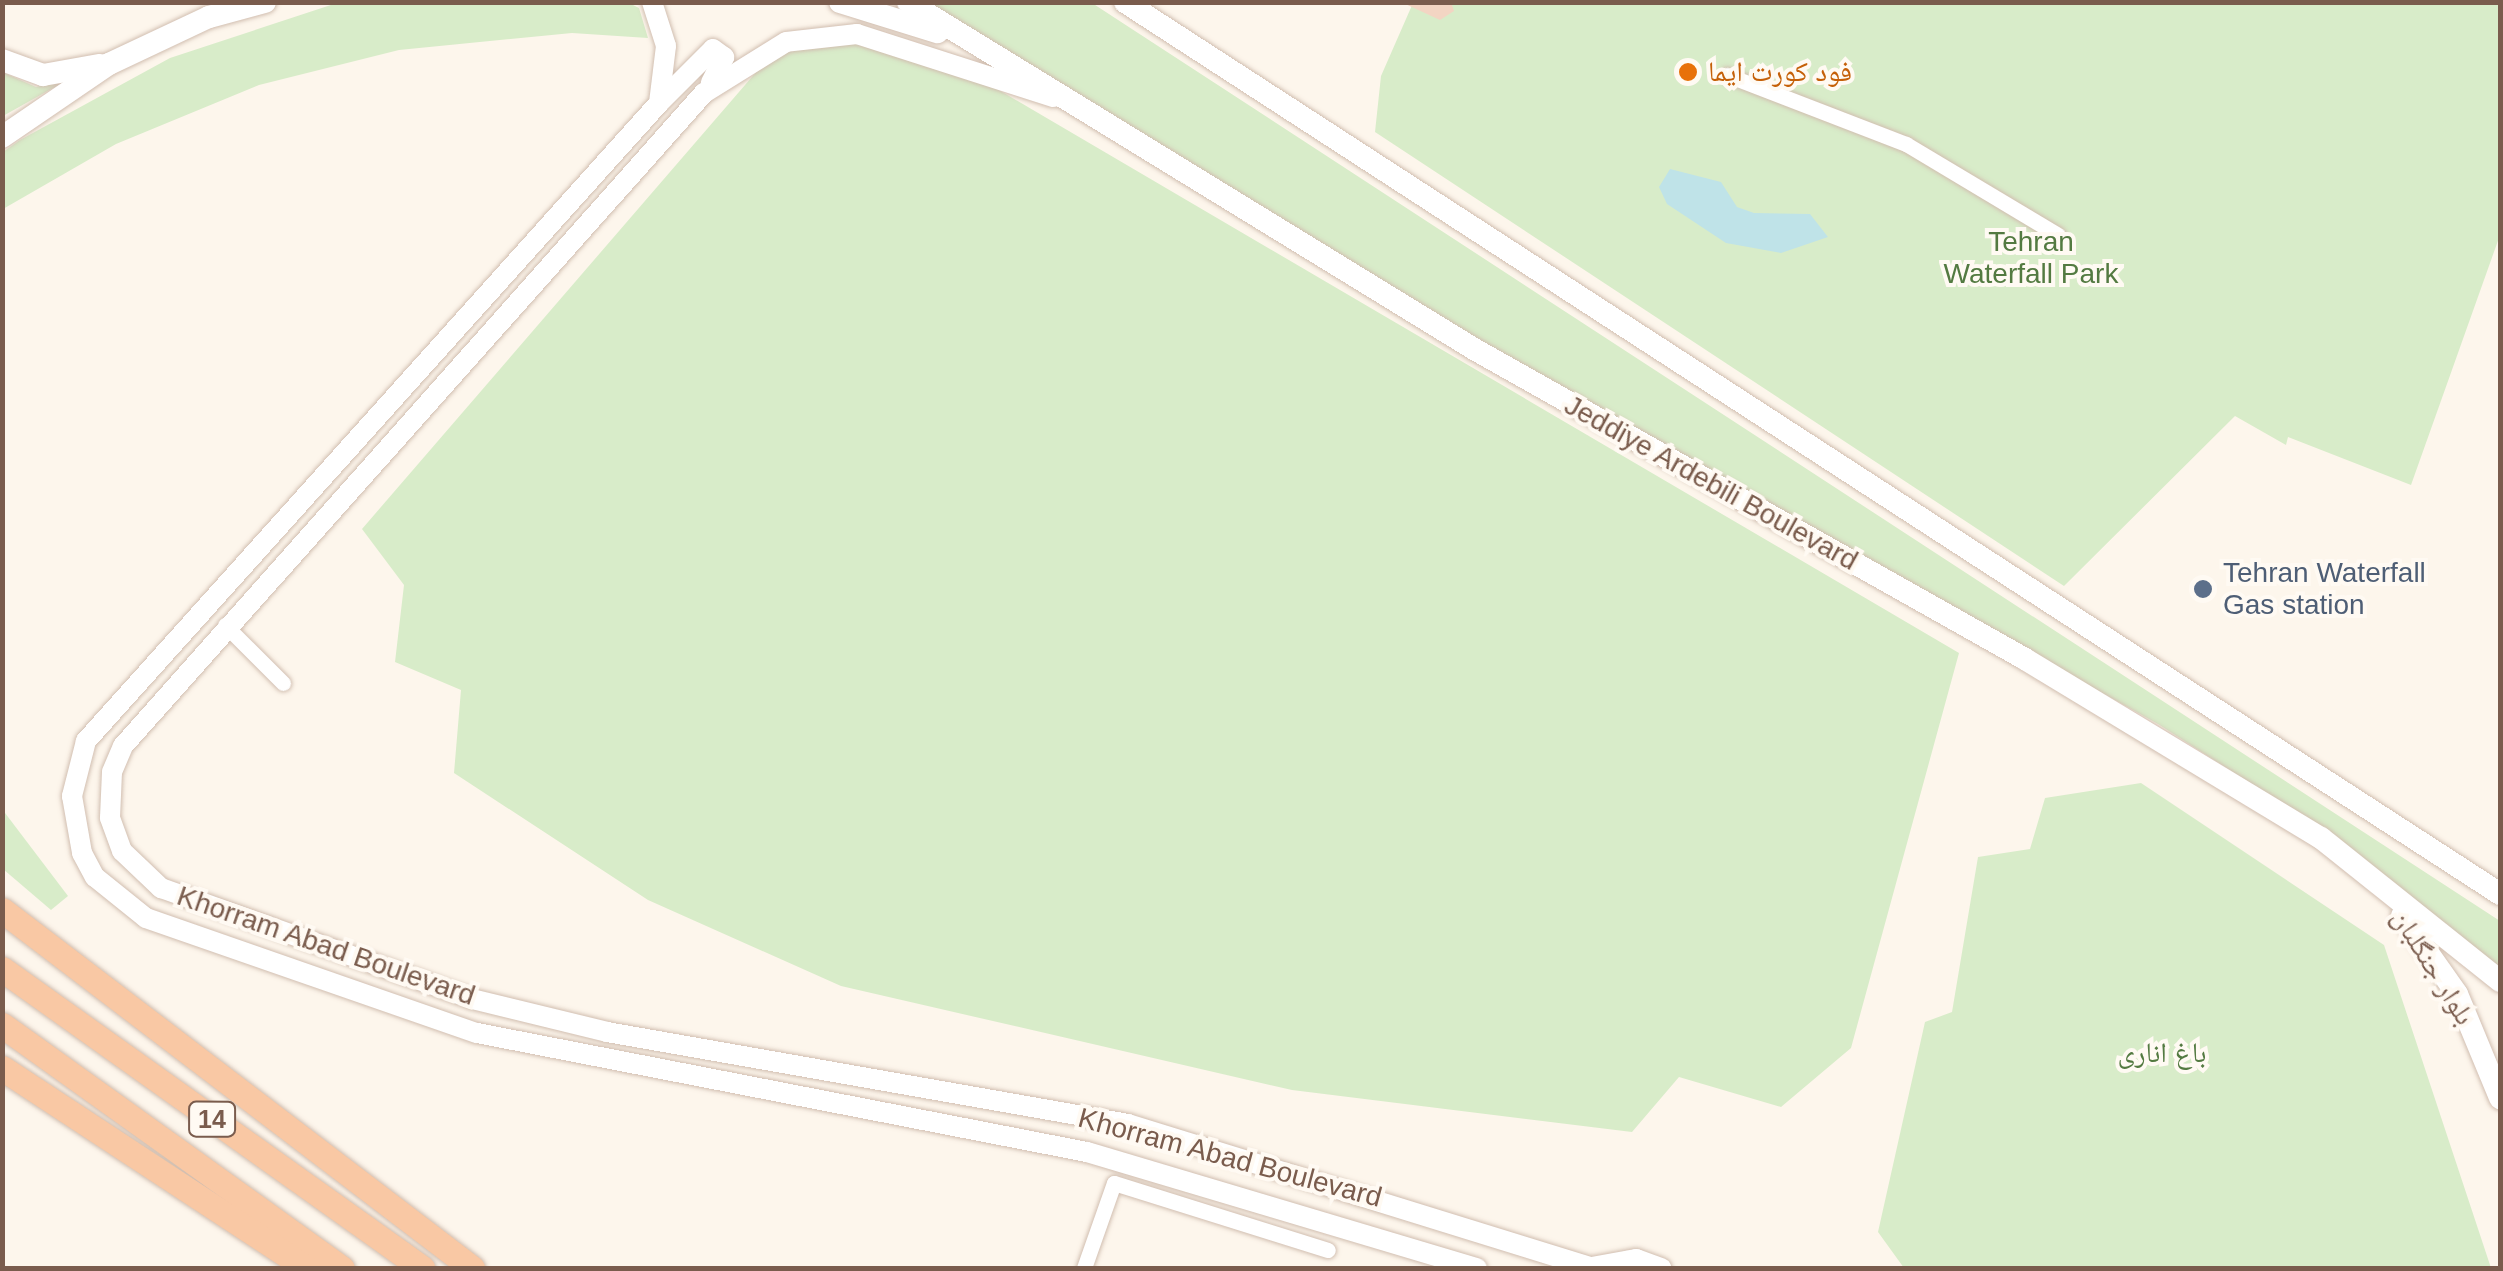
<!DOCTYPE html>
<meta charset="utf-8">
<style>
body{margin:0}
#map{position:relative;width:2503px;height:1271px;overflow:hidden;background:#fdf6ec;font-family:Arial,"Noto Naskh Arabic",sans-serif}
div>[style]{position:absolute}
.green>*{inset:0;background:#d8ecc9}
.water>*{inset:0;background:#bfe3e8}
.building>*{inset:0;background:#f3d5c3}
.roads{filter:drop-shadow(0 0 2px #d1beb0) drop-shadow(0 0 2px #d1beb0)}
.minor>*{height:15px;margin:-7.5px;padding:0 7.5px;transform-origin:7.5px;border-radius:7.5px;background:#fff}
.tertiary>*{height:20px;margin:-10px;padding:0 10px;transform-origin:10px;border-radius:10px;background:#fff}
.secondary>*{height:22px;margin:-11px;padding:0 11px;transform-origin:11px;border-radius:11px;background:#fff}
.trunk>*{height:25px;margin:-12.5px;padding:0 12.5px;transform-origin:12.5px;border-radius:12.5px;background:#f9c8a4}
.dots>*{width:28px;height:28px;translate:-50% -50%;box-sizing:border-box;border:5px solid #fffaf3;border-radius:50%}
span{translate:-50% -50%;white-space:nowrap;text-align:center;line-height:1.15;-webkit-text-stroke:8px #fffaf3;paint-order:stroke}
.shield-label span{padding:2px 8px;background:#fffaf3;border:2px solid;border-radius:8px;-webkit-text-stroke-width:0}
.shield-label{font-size:25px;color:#7a5c4d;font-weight:700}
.food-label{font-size:28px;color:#c56008}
.left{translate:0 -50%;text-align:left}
.park-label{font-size:28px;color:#537a41}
.street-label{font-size:28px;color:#7a5c4d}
.service-label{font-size:28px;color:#4e5e75}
.frame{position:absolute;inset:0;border:5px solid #7a5c4d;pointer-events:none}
</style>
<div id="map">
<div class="green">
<i style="clip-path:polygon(340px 2px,629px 3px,639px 8px,648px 38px,572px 33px,399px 50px,259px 85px,116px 144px,3px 209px,3px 152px,20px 140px,170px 58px)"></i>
<i style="clip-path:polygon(926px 3px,1092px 3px,2500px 921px,2500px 967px,2278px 801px,2158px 724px,1610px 419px)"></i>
<i style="clip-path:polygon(1413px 3px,2500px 3px,2500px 235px,2411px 485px,2288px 437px,2286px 445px,2235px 416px,2064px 586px,1375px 132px,1381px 76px)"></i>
<i style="clip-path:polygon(844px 37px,946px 59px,1959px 653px,1851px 1048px,1781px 1107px,1679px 1077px,1632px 1132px,1292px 1090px,841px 986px,648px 900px,454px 773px,461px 690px,395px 662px,404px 585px,362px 529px,776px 49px)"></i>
<i style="clip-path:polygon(2px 72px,36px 87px,69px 79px,3px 116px)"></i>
<i style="clip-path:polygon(2141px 783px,2384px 945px,2491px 1268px,1904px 1268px,1878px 1232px,1925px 1022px,1952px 1012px,1978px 857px,2030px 849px,2045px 798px)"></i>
<i style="clip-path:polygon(2px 809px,68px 896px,51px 910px,3px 869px)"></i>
</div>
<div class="water">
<i style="clip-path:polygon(1670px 169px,1721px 182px,1737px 207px,1754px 213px,1810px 214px,1828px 237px,1781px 253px,1726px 243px,1667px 204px,1659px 187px)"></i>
</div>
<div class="building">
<i style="clip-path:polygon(1401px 2px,1451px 2px,1454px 11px,1440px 20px)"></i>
</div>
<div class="roads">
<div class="minor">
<i style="left:1727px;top:75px;width:192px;rotate:21.1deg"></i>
<i style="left:1906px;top:144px;width:177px;rotate:30.9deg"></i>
<i style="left:225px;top:625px;width:82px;rotate:45deg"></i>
<i style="left:1084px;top:1268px;width:90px;rotate:-70.6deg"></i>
<i style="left:1114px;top:1183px;width:224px;rotate:17.4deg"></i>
</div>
<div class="tertiary">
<i style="left:652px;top:2px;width:46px;rotate:72.3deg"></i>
<i style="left:666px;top:46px;width:57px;rotate:97deg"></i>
<i style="left:659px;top:103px;width:858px;rotate:131.93deg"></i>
<i style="left:86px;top:741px;width:57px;rotate:104.3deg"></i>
<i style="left:72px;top:796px;width:58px;rotate:80deg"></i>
<i style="left:82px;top:853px;width:27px;rotate:62deg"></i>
<i style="left:95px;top:877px;width:65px;rotate:38.8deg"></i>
<i style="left:146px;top:918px;width:350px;rotate:19.2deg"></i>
<i style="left:477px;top:1033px;width:621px;rotate:11.04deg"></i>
<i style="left:1087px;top:1152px;width:407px;rotate:16.6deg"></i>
<i style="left:1053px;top:97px;width:206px;rotate:-162.2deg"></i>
<i style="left:857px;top:34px;width:71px;rotate:173.6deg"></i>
<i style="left:786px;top:42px;width:97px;rotate:148.1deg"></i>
<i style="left:704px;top:93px;width:874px;rotate:131.66deg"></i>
<i style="left:123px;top:746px;width:28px;rotate:113deg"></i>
<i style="left:112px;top:772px;width:46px;rotate:92.5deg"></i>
<i style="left:110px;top:818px;width:35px;rotate:70deg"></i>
<i style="left:122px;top:851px;width:54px;rotate:43.5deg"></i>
<i style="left:161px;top:888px;width:330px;rotate:19.6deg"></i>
<i style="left:472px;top:999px;width:139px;rotate:13.7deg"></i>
<i style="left:607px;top:1032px;width:529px;rotate:10.01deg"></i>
<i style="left:1128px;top:1124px;width:483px;rotate:17.2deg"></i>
<i style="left:659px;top:103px;width:76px;rotate:-45deg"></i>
<i style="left:713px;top:49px;width:14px;rotate:36deg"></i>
<i style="left:724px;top:57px;width:29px;rotate:117deg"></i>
<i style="left:1586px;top:1268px;width:51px;rotate:-10.2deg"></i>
<i style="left:1636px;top:1259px;width:27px;rotate:20deg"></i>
</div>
<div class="secondary">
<i style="left:840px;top:2px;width:102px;rotate:17.2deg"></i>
<i style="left:908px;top:2px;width:664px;rotate:31.51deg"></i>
<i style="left:1474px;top:349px;width:632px;rotate:29.36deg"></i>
<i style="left:2025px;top:659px;width:346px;rotate:31.2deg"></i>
<i style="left:2321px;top:838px;width:229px;rotate:38.6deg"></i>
<i style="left:1125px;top:2px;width:1639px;rotate:32.97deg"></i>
<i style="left:2px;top:60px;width:44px;rotate:20.1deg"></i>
<i style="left:43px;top:75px;width:58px;rotate:-10deg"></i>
<i style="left:2px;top:137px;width:130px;rotate:-34.3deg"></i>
<i style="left:109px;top:64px;width:110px;rotate:-25.2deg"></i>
<i style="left:209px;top:17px;width:58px;rotate:-15deg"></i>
<i style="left:2402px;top:916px;width:95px;rotate:54.8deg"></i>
<i style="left:2457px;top:994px;width:113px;rotate:67.5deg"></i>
</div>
<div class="trunk">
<i style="left:2px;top:910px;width:591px;rotate:37.3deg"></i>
<i style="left:2px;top:969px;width:516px;rotate:35.45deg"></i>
<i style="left:2px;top:1025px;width:418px;rotate:35.6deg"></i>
<i style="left:2px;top:1068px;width:365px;rotate:33.3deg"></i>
</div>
</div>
<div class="dots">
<i style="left:1688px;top:72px;background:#e8710a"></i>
<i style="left:2203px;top:589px;background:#5c6f8a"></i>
</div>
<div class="shield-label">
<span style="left:212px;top:1119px">14</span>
</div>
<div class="food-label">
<span class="left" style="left:1708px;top:72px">فود کورت ایما</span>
</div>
<div class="park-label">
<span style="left:2031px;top:258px">Tehran<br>Waterfall Park</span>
<span style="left:2162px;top:1053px">باغ اناری</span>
</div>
<div class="street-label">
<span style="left:1711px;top:483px;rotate:29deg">Jeddiye Ardebili Boulevard</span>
<span style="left:326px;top:946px;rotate:19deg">Khorram Abad Boulevard</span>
<span style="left:2433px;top:967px;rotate:58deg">بلوار جنگلبان</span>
<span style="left:1230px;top:1158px;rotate:15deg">Khorram Abad Boulevard</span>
</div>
<div class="service-label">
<span class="left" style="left:2223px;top:589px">Tehran Waterfall<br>Gas station</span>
</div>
<div class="frame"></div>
</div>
